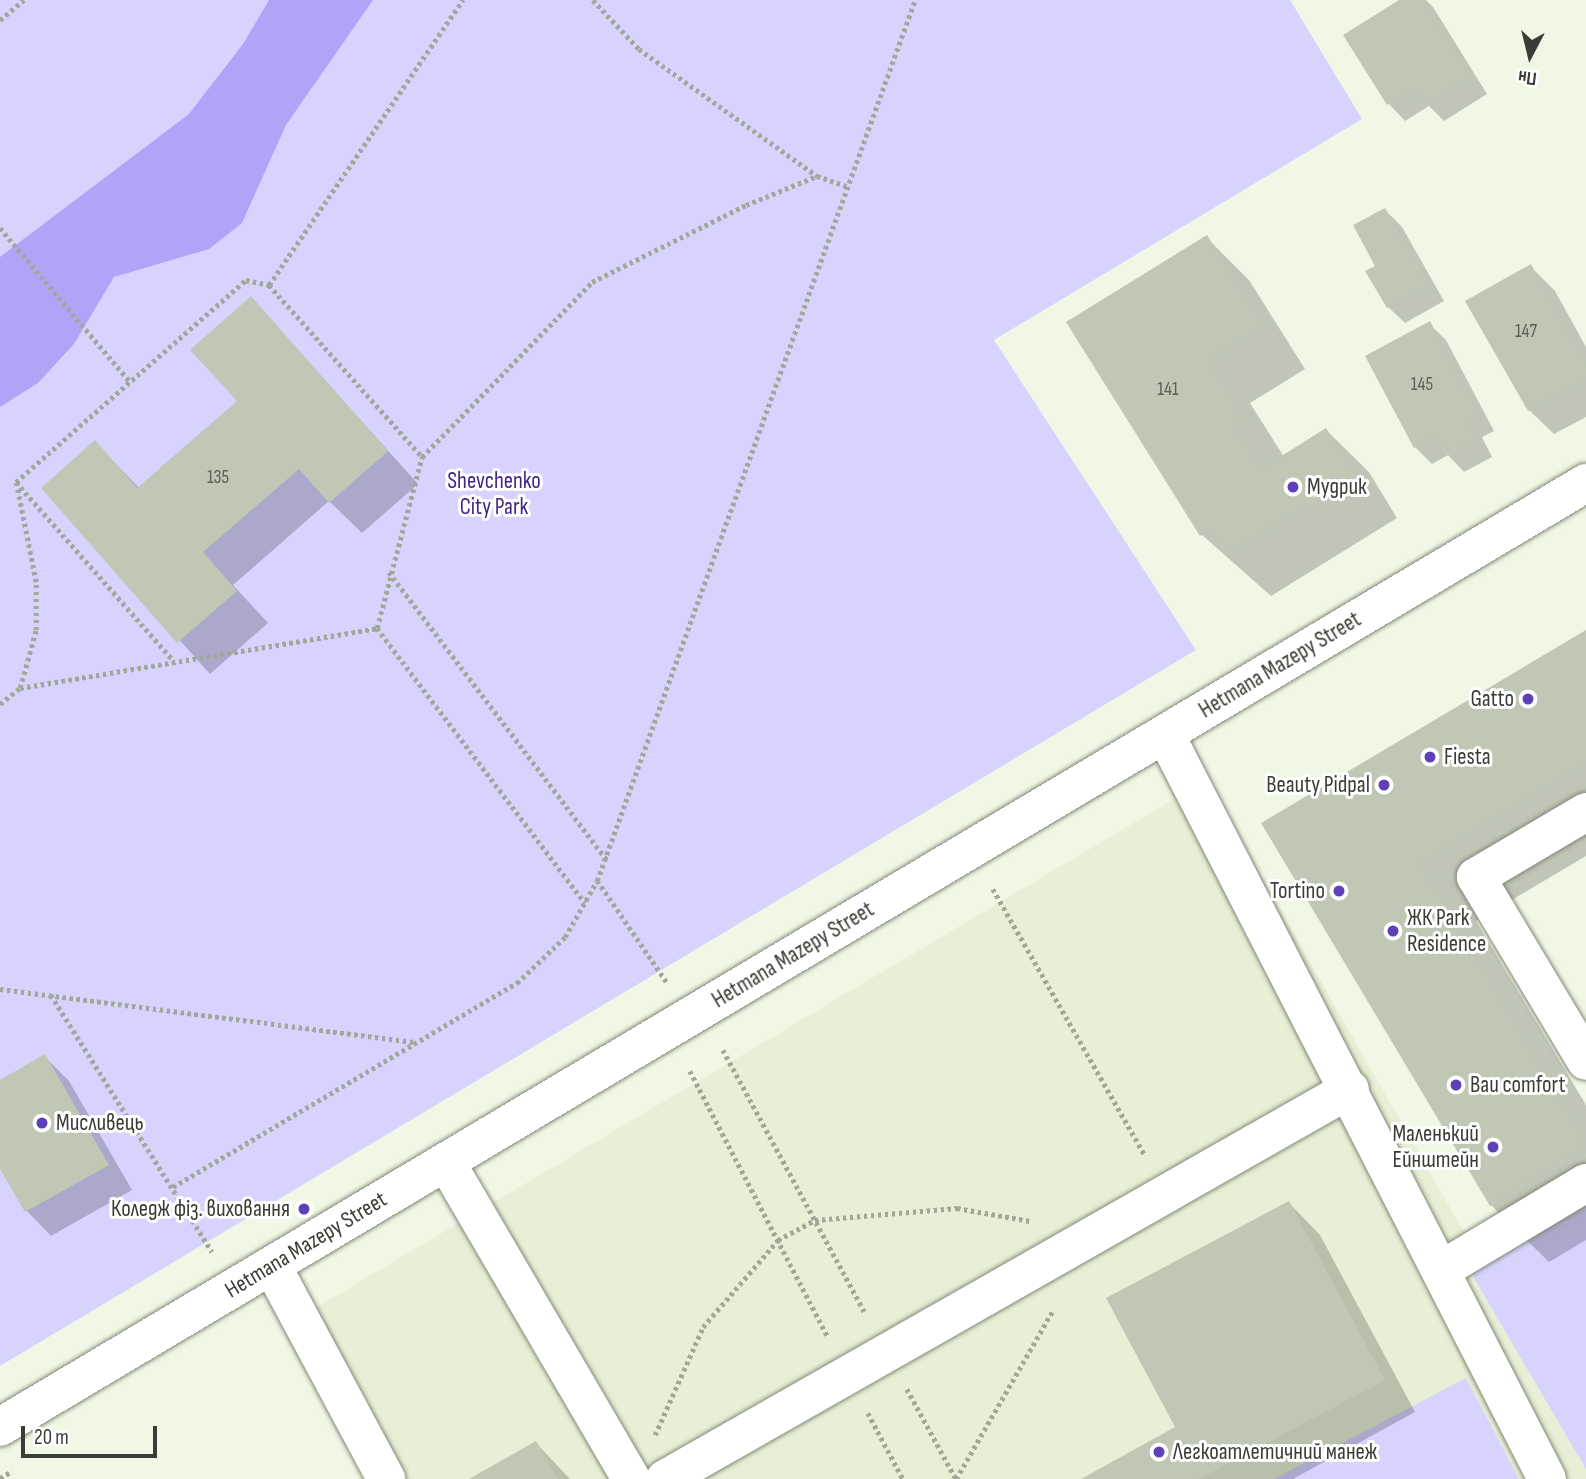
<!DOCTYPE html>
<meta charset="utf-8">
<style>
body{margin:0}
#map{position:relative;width:1586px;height:1479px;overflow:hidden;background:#f1f7e5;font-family:"Sofia Sans Condensed",sans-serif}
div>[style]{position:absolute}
.built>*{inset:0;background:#e7f0d6}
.green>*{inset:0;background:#d7d3fe}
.water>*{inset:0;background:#b0a4f8}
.shadow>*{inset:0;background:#0003}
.building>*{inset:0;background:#c1c7b5}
.path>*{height:4.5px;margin-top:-2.25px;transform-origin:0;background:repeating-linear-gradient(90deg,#a2a799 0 3.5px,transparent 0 7px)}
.roads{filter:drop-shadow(0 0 2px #838978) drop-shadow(0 0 2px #838978)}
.minor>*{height:38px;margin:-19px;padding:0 19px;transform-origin:19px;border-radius:19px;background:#fff}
.major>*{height:38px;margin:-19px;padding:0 19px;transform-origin:19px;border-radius:19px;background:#fff}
.dots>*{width:19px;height:19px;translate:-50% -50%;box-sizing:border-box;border:4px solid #fff;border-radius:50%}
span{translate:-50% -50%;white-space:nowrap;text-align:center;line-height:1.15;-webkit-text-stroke:6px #fff;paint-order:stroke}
.number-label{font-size:19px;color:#5c6055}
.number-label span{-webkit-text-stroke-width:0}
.park-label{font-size:23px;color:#412786}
.poi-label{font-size:23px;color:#3a3d35}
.left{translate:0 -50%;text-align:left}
.right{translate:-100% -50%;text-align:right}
.street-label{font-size:23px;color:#3a3d35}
.north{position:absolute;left:1495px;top:21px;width:70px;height:70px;-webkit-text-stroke:5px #fff;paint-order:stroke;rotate:187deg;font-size:19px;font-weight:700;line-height:28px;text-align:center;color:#3a3d35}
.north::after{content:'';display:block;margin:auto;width:24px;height:32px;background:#3a3d35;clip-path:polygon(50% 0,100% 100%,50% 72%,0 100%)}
.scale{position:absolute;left:21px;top:1426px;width:136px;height:32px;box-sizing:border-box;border:4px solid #3a3d35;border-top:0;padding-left:9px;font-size:21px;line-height:24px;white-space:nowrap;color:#3a3d35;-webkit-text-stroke:5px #fff;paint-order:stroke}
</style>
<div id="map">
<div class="built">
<i style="clip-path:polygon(1206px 780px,1477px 1255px,1586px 1191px,1586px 1479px,403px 1479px,312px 1310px)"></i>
</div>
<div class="green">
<i style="clip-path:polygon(0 0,1290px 0,1362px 119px,994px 340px,1196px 650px,0 1366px)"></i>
<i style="clip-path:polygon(1586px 1198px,1586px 1469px,1468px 1268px)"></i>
<i style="clip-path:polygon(1466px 1378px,1519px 1479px,1274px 1479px)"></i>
</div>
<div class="water">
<i style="clip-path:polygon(269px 0,373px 0,286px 125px,242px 223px,209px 249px,114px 277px,74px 344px,38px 383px,0 407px,0 257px,189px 114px,243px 44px)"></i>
</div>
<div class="shadow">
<i style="clip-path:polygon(1402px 0,1426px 0,1433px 7px,1487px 94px,1444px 121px,1429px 106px,1405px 121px,1389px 104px,1345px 35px)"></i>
<i style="clip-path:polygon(1385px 210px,1402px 227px,1444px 301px,1405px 323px,1388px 307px,1378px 266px)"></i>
<i style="clip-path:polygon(1206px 237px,1249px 280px,1305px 369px,1250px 403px,1284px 457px,1326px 430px,1369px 472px,1397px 518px,1271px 596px,1202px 535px)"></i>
<i style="clip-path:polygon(1530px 266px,1555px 291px,1586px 347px,1586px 417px,1554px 434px,1529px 410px)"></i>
<i style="clip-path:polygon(251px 298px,418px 484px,362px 533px,329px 501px,233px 585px,268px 623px,210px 674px,43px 488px,95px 442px,140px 489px,239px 401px)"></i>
<i style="clip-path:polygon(1429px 324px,1446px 340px,1494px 431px,1482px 437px,1492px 457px,1464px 472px,1448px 455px,1432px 464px,1415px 447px,1367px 357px)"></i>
<i style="clip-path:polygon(1586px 632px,1586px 856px,1476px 921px,1586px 1105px,1586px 1240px,1549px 1262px,1491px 1205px,1263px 824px)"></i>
<i style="clip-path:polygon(45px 1057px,69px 1081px,132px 1190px,51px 1236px,27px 1211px,0 1165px,0 1082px)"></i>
<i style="clip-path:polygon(1289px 1203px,1320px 1235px,1415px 1412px,1293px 1479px,1084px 1479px,1177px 1428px)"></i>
<i style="clip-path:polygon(536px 1443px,570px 1479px,473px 1479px)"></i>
</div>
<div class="building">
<i style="clip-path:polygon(1399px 0,1424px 0,1472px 77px,1426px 105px,1415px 88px,1387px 105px,1343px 35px)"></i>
<i style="clip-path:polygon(1385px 208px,1429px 285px,1387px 308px,1365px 271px,1375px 266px,1353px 225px)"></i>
<i style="clip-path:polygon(1207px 235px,1264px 326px,1209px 360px,1246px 419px,1235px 426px,1261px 469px,1326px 428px,1356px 475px,1227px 555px,1211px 529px,1200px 536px,1066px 322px)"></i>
<i style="clip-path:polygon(1531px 264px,1586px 363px,1586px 379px,1528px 411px,1465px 301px)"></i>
<i style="clip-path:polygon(251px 296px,388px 451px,329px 503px,299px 469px,203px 552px,237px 591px,177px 643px,41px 488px,95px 440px,137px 488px,237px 401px,190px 350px)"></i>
<i style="clip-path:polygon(1430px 321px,1479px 414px,1466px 420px,1477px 440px,1446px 456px,1436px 437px,1414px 448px,1365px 356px)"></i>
<i style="clip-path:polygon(1586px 630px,1586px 764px,1420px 863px,1586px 1141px,1586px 1148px,1490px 1206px,1261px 823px)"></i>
<i style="clip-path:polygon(45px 1054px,109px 1165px,25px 1212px,0 1169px,0 1080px)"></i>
<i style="clip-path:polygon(1289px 1201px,1385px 1380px,1199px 1479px,1081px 1479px,1175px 1427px,1106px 1298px)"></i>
<i style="clip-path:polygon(536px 1441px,558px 1479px,469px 1479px)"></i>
</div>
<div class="path">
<i style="left:593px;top:0;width:67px;rotate:46.8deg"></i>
<i style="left:639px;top:49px;width:219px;rotate:35.5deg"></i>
<i style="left:817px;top:176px;width:31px;rotate:19deg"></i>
<i style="left:0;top:20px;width:31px;rotate:-40deg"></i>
<i style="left:0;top:228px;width:202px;rotate:49.8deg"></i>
<i style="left:269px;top:285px;width:345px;rotate:-55.8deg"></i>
<i style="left:16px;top:482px;width:306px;rotate:-41.3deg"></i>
<i style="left:246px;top:280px;width:24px;rotate:12deg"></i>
<i style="left:269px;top:285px;width:230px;rotate:48.3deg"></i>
<i style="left:16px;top:482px;width:239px;rotate:48.6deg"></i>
<i style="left:389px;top:572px;width:361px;rotate:52.9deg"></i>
<i style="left:377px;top:628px;width:177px;rotate:-75.3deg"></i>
<i style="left:422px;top:457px;width:244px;rotate:-45.8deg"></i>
<i style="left:592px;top:282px;width:172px;rotate:-26.6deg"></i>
<i style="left:746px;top:205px;width:77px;rotate:-22.2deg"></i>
<i style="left:377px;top:628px;width:345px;rotate:52.9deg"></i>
<i style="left:20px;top:688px;width:362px;rotate:-9.5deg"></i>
<i style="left:0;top:704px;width:26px;rotate:-39deg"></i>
<i style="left:20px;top:688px;width:60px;rotate:-74.6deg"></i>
<i style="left:36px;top:630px;width:48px;rotate:-90deg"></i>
<i style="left:36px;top:582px;width:102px;rotate:-101.3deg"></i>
<i style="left:993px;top:889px;width:307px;rotate:60.3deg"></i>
<i style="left:666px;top:982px;width:122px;rotate:-124.3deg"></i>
<i style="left:597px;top:881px;width:937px;rotate:-70.15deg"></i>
<i style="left:0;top:989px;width:419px;rotate:7.3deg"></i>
<i style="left:51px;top:995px;width:303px;rotate:57.9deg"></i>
<i style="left:723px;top:1050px;width:300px;rotate:61.6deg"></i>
<i style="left:690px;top:1071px;width:300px;rotate:62.6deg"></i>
<i style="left:173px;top:1187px;width:400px;rotate:-30.7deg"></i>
<i style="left:517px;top:983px;width:66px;rotate:-43.8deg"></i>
<i style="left:565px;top:937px;width:64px;rotate:-60.3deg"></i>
<i style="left:907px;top:1389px;width:102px;rotate:61.4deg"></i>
<i style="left:868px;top:1413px;width:75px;rotate:62.1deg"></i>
<i style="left:655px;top:1435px;width:118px;rotate:-66deg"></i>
<i style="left:703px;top:1327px;width:115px;rotate:-49.2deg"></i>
<i style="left:778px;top:1240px;width:42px;rotate:-28.4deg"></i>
<i style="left:815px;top:1220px;width:143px;rotate:-4.8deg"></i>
<i style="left:957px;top:1208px;width:74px;rotate:10.1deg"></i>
<i style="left:0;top:1478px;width:14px;rotate:-30deg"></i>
<i style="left:956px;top:1479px;width:195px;rotate:-60.1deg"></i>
</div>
<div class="roads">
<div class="minor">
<i style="left:1165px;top:734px;width:837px;rotate:62.85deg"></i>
<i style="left:1586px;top:812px;width:128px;rotate:149.4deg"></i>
<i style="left:1476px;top:877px;width:214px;rotate:59.1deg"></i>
<i style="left:446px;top:1162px;width:367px;rotate:59.7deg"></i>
<i style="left:272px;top:1266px;width:242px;rotate:61.8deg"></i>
<i style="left:1441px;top:1270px;width:169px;rotate:-31deg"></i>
<i style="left:665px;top:1479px;width:788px;rotate:-29.65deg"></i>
</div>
<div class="major">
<i style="left:0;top:1427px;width:1846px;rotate:-30.76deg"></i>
</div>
</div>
<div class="dots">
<i style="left:1293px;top:487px;background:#5e40b8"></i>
<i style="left:1528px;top:699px;background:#5e40b8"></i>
<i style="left:1430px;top:757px;background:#5e40b8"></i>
<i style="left:1384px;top:785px;background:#5e40b8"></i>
<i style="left:1339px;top:891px;background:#5e40b8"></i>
<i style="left:1393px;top:931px;background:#5e40b8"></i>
<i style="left:1456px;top:1085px;background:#5e40b8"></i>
<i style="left:42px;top:1123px;background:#5e40b8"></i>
<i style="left:1493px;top:1147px;background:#5e40b8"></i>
<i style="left:304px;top:1209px;background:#5e40b8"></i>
<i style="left:1159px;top:1452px;background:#5e40b8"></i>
</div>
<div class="number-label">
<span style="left:1526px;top:332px">147</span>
<span style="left:1422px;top:385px">145</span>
<span style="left:1168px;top:390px">141</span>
<span style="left:218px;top:478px">135</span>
</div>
<div class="park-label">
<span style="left:494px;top:494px">Shevchenko<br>City Park</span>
</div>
<div class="poi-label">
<span class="left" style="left:1307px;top:487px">Мудрик</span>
<span class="right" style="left:1514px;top:699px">Gatto</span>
<span class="left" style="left:1444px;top:757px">Fiesta</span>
<span class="right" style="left:1370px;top:785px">Beauty Pidpal</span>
<span class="right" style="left:1325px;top:891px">Tortino</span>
<span class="left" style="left:1407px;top:931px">ЖК Park<br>Residence</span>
<span class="left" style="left:1470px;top:1085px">Bau comfort</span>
<span class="left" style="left:56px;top:1123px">Мисливець</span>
<span class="right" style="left:1479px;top:1147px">Маленький<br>Ейнштейн</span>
<span class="right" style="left:290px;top:1209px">Коледж фіз. виховання</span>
<span class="left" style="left:1173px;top:1452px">Легкоатлетичний манеж</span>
</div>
<div class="street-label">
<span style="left:1280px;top:665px;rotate:-31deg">Hetmana Mazepy Street</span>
<span style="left:793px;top:955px;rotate:-31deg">Hetmana Mazepy Street</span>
<span style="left:306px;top:1245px;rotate:-31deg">Hetmana Mazepy Street</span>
</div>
<div class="north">Пн</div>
<div class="scale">20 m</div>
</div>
